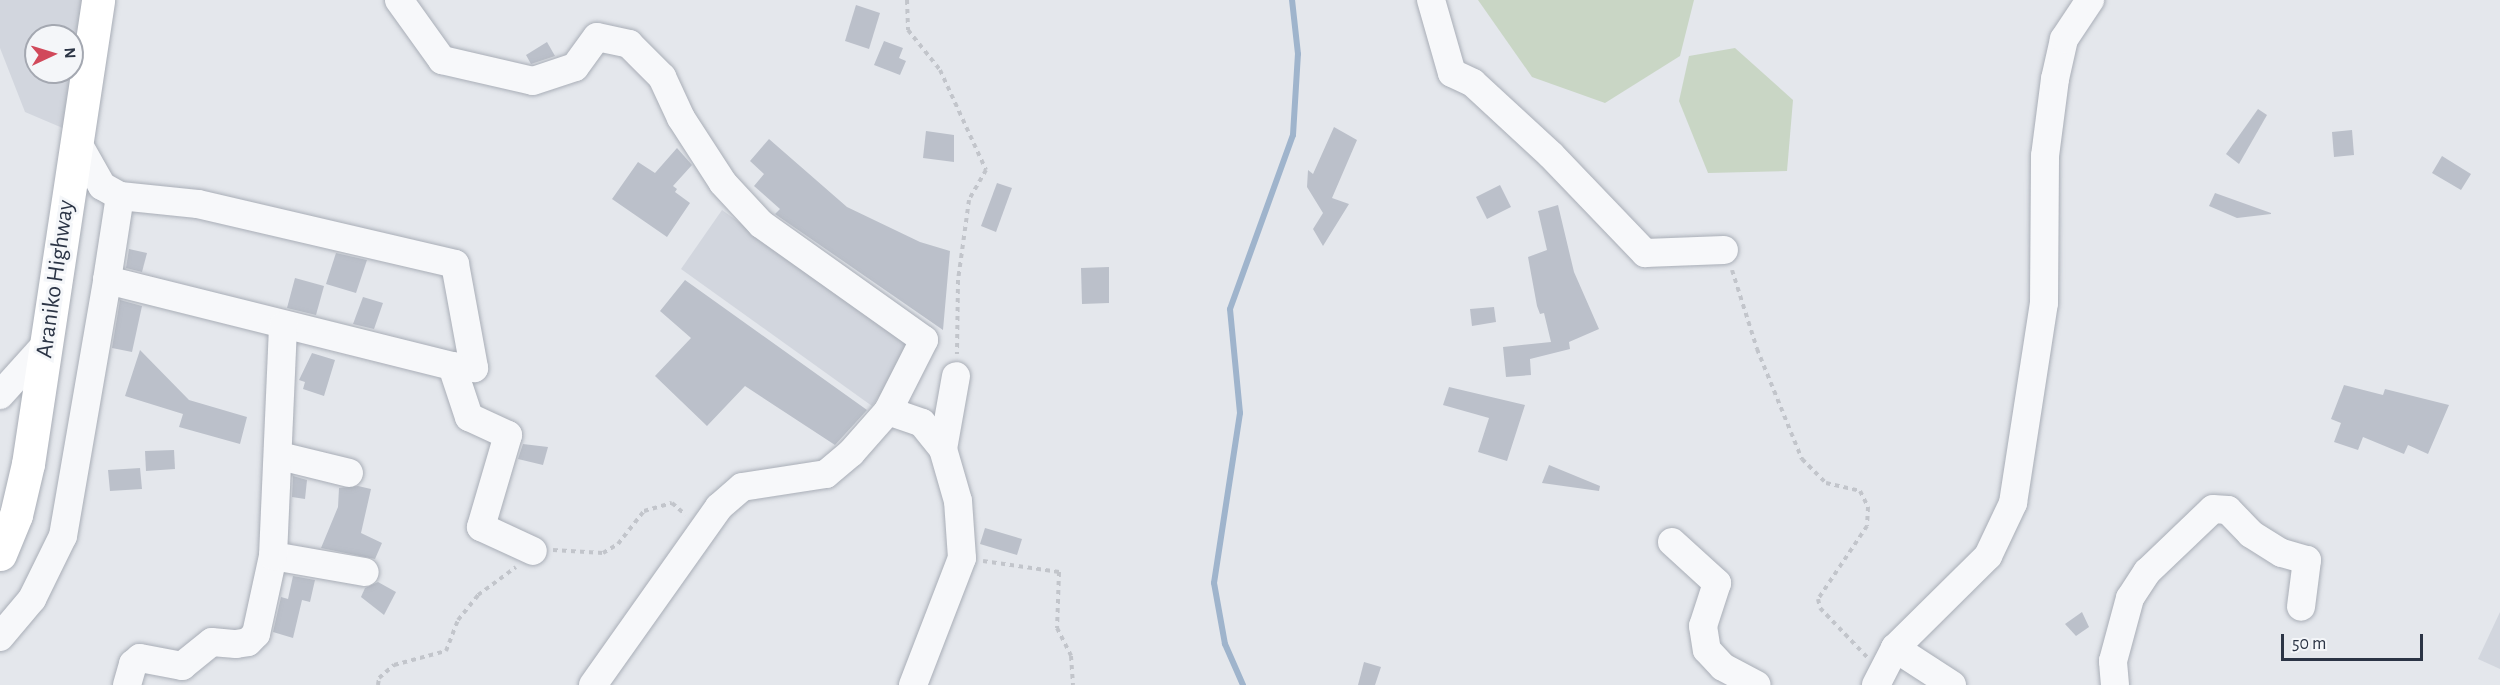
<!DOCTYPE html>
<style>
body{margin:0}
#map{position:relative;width:2500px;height:685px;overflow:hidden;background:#e4e7ec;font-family:"Alegreya Sans",sans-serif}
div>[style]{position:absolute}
.built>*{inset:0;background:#d2d6de}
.green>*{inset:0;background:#c9d6c5}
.stream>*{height:6px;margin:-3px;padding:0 3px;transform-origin:3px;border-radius:3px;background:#9fb4cc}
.building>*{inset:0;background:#bbc0ca}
.path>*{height:4px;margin-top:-2px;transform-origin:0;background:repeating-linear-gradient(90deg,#c2c5cb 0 4.5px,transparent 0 9px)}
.roads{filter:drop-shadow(0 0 2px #a9aeb7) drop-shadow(0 0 2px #a9aeb7)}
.minor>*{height:28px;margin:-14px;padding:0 14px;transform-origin:14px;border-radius:14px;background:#f7f8fa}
.highway>*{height:33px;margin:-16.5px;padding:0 16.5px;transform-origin:16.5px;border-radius:16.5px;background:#fff}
span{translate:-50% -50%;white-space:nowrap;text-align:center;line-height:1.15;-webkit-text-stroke:6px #f4f6f9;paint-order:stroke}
.street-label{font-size:24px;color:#2b3445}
.north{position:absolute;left:24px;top:24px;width:60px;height:60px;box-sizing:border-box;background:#f4f6f9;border:2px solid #a4a8b1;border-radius:50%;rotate:86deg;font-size:16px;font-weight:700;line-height:24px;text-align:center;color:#2b3445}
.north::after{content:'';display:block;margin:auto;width:21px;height:27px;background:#d1495b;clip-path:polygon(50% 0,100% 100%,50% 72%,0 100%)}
.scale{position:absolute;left:2281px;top:634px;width:142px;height:27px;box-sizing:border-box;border:3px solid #2b3445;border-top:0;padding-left:8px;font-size:18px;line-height:21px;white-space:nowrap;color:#2b3445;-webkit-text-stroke:4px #f4f6f9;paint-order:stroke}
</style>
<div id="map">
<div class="built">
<i style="clip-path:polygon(evenodd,0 0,82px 0,65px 129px,25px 112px,0 48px,0 0,36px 36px,72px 36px,72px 72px,36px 72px,36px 36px)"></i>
<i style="clip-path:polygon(722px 210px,914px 347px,872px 406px,681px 269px)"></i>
<i style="clip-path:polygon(2500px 612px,2500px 669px,2478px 659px)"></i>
</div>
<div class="green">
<i style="clip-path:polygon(1478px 0,1694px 0,1680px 56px,1605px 103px,1532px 77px)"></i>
<i style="clip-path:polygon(1735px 48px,1793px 100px,1787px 171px,1708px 173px,1679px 101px,1689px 56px)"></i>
</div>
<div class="stream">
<i style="left:1243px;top:685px;width:45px;rotate:-113.7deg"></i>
<i style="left:1225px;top:644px;width:62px;rotate:-100.2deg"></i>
<i style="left:1214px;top:583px;width:172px;rotate:-81.3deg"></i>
<i style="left:1240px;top:413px;width:104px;rotate:-95.5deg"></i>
<i style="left:1230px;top:309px;width:185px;rotate:-70.1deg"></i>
<i style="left:1293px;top:135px;width:81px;rotate:-86.5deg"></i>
<i style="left:1298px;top:54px;width:54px;rotate:-96.3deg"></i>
</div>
<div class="building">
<i style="clip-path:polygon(856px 5px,880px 13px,869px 49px,845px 41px)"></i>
<i style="clip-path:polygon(884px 41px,903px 48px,899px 58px,906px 61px,900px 75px,874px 65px)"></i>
<i style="clip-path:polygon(547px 42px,555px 56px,531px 64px,526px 55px)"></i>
<i style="clip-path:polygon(2258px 109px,2267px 115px,2239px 164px,2226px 154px)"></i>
<i style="clip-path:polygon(1334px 127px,1357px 140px,1332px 198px,1349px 204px,1323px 246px,1313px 229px,1323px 213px,1307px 187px,1308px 170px,1313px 174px)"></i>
<i style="clip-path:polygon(2352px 130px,2354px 155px,2334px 157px,2332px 132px)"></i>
<i style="clip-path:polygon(926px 131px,954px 135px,954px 162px,923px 158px)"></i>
<i style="clip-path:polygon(769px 139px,847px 207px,920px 242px,950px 251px,943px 330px,775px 214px,780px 209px,754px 186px,764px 174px,750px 161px)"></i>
<i style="clip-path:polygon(677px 148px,692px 165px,673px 186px,677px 189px,675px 192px,690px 203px,667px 237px,612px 199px,638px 162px,655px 173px)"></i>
<i style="clip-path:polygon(2442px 156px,2471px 174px,2461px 190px,2432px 173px)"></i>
<i style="clip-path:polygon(997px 183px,1012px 188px,996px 232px,981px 226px)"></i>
<i style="clip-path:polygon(1500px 185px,1511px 207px,1487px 219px,1476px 197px)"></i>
<i style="clip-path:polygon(2215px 193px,2271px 213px,2271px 214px,2237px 218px,2209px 206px)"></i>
<i style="clip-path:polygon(1558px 205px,1574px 272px,1599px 329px,1569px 342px,1570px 349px,1530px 359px,1531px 375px,1506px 377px,1503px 347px,1551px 342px,1544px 313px,1540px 314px,1537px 306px,1528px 257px,1547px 250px,1538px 211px)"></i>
<i style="clip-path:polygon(129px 249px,147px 253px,142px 272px,126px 268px)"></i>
<i style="clip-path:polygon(336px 253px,367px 260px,356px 293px,326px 284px)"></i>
<i style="clip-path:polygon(1109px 267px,1109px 303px,1082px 304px,1081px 268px)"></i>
<i style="clip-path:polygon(295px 278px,324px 286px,316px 315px,287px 308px)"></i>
<i style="clip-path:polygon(685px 280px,867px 410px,835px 445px,745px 386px,707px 426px,655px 376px,691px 338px,660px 311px)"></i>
<i style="clip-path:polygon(363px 297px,383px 303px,374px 329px,353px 324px)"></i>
<i style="clip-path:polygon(120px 300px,142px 306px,132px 352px,112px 348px)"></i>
<i style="clip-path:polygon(1494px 307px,1496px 322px,1472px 326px,1470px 309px)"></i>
<i style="clip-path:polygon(140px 350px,189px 400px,247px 417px,240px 444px,179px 427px,183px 414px,125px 396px)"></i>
<i style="clip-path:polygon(312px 353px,335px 360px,324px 396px,303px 389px,305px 382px,299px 380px)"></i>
<i style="clip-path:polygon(2344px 385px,2383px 395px,2385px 389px,2449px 405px,2428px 454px,2408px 445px,2404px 454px,2363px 437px,2358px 450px,2334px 442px,2341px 423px,2331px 419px)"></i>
<i style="clip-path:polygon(1449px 387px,1525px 405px,1507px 461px,1478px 452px,1489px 418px,1443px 405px)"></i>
<i style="clip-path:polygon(523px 444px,548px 447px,543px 465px,518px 459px)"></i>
<i style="clip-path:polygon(174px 450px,175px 469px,146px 471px,145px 451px)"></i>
<i style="clip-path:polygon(1549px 465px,1600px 486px,1599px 491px,1542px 483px)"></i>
<i style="clip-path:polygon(140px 468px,142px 489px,110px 491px,108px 470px)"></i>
<i style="clip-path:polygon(293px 476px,307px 480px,305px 499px,292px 497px)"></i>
<i style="clip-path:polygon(358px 486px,371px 489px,361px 533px,382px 543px,375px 559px,321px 548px,338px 507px,339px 488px)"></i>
<i style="clip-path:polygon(985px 528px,1022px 539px,1017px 555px,980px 544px)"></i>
<i style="clip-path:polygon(293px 576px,315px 580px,310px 602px,302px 600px,293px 638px,273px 632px,281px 597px,288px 599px)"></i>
<i style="clip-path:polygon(378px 582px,396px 592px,384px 615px,361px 597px,365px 588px)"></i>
<i style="clip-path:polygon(2082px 612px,2089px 627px,2076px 636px,2065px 624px)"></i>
<i style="clip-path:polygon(1364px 662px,1381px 667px,1375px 685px,1358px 685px)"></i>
</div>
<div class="path">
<i style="left:907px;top:0;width:30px;rotate:88deg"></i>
<i style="left:908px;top:30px;width:51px;rotate:51.3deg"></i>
<i style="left:940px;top:70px;width:110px;rotate:65.3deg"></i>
<i style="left:986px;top:170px;width:34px;rotate:120deg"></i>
<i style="left:969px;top:200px;width:81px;rotate:97.8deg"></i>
<i style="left:958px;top:280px;width:74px;rotate:90.8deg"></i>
<i style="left:1732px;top:270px;width:83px;rotate:72.4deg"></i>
<i style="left:1757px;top:349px;width:119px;rotate:67.8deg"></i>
<i style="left:1802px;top:459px;width:34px;rotate:45deg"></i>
<i style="left:1826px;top:483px;width:35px;rotate:13deg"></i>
<i style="left:1860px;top:491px;width:18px;rotate:63deg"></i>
<i style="left:1868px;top:507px;width:19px;rotate:93deg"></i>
<i style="left:1867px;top:526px;width:88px;rotate:123.9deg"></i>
<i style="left:1818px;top:599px;width:9px;rotate:77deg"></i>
<i style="left:1820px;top:608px;width:68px;rotate:46.2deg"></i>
<i style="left:553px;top:550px;width:50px;rotate:3.4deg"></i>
<i style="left:603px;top:553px;width:17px;rotate:-31deg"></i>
<i style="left:618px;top:544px;width:42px;rotate:-51.8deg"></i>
<i style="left:644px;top:511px;width:29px;rotate:-16deg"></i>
<i style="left:672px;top:503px;width:18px;rotate:41deg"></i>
<i style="left:983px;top:561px;width:77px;rotate:8.2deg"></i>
<i style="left:1059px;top:572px;width:56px;rotate:92deg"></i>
<i style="left:1057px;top:628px;width:31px;rotate:63deg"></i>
<i style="left:1071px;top:656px;width:29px;rotate:86deg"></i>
<i style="left:378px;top:685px;width:7px;rotate:-82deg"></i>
<i style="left:379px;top:678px;width:20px;rotate:-41deg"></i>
<i style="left:394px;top:665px;width:54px;rotate:-15.1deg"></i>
<i style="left:446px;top:651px;width:33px;rotate:-69deg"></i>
<i style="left:458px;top:620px;width:32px;rotate:-51deg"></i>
<i style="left:478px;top:595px;width:47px;rotate:-36.4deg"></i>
</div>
<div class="roads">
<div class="minor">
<i style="left:399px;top:0;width:74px;rotate:54.4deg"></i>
<i style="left:442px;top:60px;width:93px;rotate:13deg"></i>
<i style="left:533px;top:81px;width:44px;rotate:-18.4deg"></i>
<i style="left:575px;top:67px;width:37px;rotate:-54deg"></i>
<i style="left:597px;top:37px;width:33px;rotate:12deg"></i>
<i style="left:629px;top:44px;width:47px;rotate:45deg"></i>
<i style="left:662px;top:77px;width:45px;rotate:65.1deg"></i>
<i style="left:681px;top:118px;width:77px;rotate:57.1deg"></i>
<i style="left:723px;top:183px;width:56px;rotate:47.2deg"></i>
<i style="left:761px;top:224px;width:200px;rotate:35.4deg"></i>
<i style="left:924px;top:340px;width:80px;rotate:116.9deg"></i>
<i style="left:888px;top:411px;width:36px;rotate:19deg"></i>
<i style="left:922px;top:423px;width:33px;rotate:51deg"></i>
<i style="left:1431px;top:0;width:76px;rotate:74deg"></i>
<i style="left:1452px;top:73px;width:23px;rotate:25deg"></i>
<i style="left:1473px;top:83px;width:106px;rotate:42.7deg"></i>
<i style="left:1551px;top:155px;width:136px;rotate:46.2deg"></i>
<i style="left:1645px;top:253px;width:79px;rotate:-2.2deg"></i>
<i style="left:76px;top:140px;width:53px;rotate:60.5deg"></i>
<i style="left:102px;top:186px;width:21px;rotate:29deg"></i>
<i style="left:120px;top:196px;width:85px;rotate:98.8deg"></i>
<i style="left:107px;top:280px;width:356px;rotate:14deg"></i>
<i style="left:120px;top:196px;width:78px;rotate:5.9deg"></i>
<i style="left:198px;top:204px;width:264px;rotate:13.1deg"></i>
<i style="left:455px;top:264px;width:106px;rotate:79.6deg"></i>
<i style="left:474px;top:368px;width:22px;rotate:-175deg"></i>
<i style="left:452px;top:366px;width:54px;rotate:71.6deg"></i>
<i style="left:469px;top:417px;width:43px;rotate:24.8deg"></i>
<i style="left:508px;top:435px;width:96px;rotate:106.4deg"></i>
<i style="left:481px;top:527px;width:57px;rotate:24.8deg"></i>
<i style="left:0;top:395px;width:70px;rotate:-47.9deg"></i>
<i style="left:280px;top:456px;width:71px;rotate:13.8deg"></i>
<i style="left:1672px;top:542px;width:61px;rotate:42.3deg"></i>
<i style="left:1717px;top:583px;width:45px;rotate:108deg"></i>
<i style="left:1703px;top:626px;width:24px;rotate:81deg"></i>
<i style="left:1707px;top:650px;width:23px;rotate:47deg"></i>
<i style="left:1723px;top:667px;width:38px;rotate:28deg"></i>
<i style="left:273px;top:556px;width:93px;rotate:9.9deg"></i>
<i style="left:0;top:637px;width:50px;rotate:-49.9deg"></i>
<i style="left:32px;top:599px;width:70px;rotate:-63.8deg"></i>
<i style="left:63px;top:536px;width:260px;rotate:-80.2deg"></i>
<i style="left:1895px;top:648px;width:68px;rotate:33deg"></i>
<i style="left:127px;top:685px;width:22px;rotate:-74deg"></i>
<i style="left:133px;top:664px;width:9px;rotate:-41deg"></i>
<i style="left:140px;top:658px;width:43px;rotate:10.8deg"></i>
<i style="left:182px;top:666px;width:38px;rotate:-39deg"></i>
<i style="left:212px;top:642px;width:24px;rotate:5deg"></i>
<i style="left:236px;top:644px;width:12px;rotate:-9deg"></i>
<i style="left:248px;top:642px;width:11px;rotate:-45deg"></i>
<i style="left:256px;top:634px;width:80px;rotate:-77.7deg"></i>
<i style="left:273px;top:556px;width:230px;rotate:-87.5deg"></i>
<i style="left:593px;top:685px;width:218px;rotate:-54.7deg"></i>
<i style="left:719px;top:507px;width:30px;rotate:-41deg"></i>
<i style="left:742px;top:487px;width:85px;rotate:-8.8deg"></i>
<i style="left:826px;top:474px;width:33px;rotate:-40deg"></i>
<i style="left:851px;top:453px;width:56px;rotate:-48.6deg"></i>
<i style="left:913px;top:685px;width:136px;rotate:-68.9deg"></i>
<i style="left:962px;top:558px;width:57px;rotate:-94deg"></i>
<i style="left:958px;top:501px;width:54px;rotate:-106.1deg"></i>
<i style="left:943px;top:449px;width:74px;rotate:-79.9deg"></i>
<i style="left:1876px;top:685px;width:42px;rotate:-62.8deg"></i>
<i style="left:1895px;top:648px;width:131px;rotate:-44.7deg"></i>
<i style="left:1988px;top:556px;width:59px;rotate:-64.7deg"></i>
<i style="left:2013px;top:503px;width:202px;rotate:-81.2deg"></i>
<i style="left:2044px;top:303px;width:147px;rotate:-89.6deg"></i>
<i style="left:2045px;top:156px;width:78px;rotate:-82.6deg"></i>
<i style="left:2055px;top:79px;width:41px;rotate:-77.3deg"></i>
<i style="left:2064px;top:39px;width:47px;rotate:-56.3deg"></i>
<i style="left:2115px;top:685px;width:24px;rotate:-95deg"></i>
<i style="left:2113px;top:661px;width:65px;rotate:-74.9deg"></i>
<i style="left:2130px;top:598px;width:31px;rotate:-57deg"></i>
<i style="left:2147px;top:572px;width:91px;rotate:-43.7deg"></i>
<i style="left:2213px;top:509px;width:15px;rotate:4deg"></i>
<i style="left:2228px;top:510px;width:33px;rotate:46deg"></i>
<i style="left:2251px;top:534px;width:36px;rotate:32deg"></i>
<i style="left:2282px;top:553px;width:26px;rotate:16deg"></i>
<i style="left:2307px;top:560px;width:47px;rotate:97.3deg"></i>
</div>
<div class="highway">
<i style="left:0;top:554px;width:42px;rotate:-67.7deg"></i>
<i style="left:16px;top:515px;width:52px;rotate:-76.8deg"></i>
<i style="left:28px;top:464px;width:469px;rotate:-81.4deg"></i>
</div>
</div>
<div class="street-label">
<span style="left:56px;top:279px;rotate:-82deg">Araniko Highway</span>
</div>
<div class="north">N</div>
<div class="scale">50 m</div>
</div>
